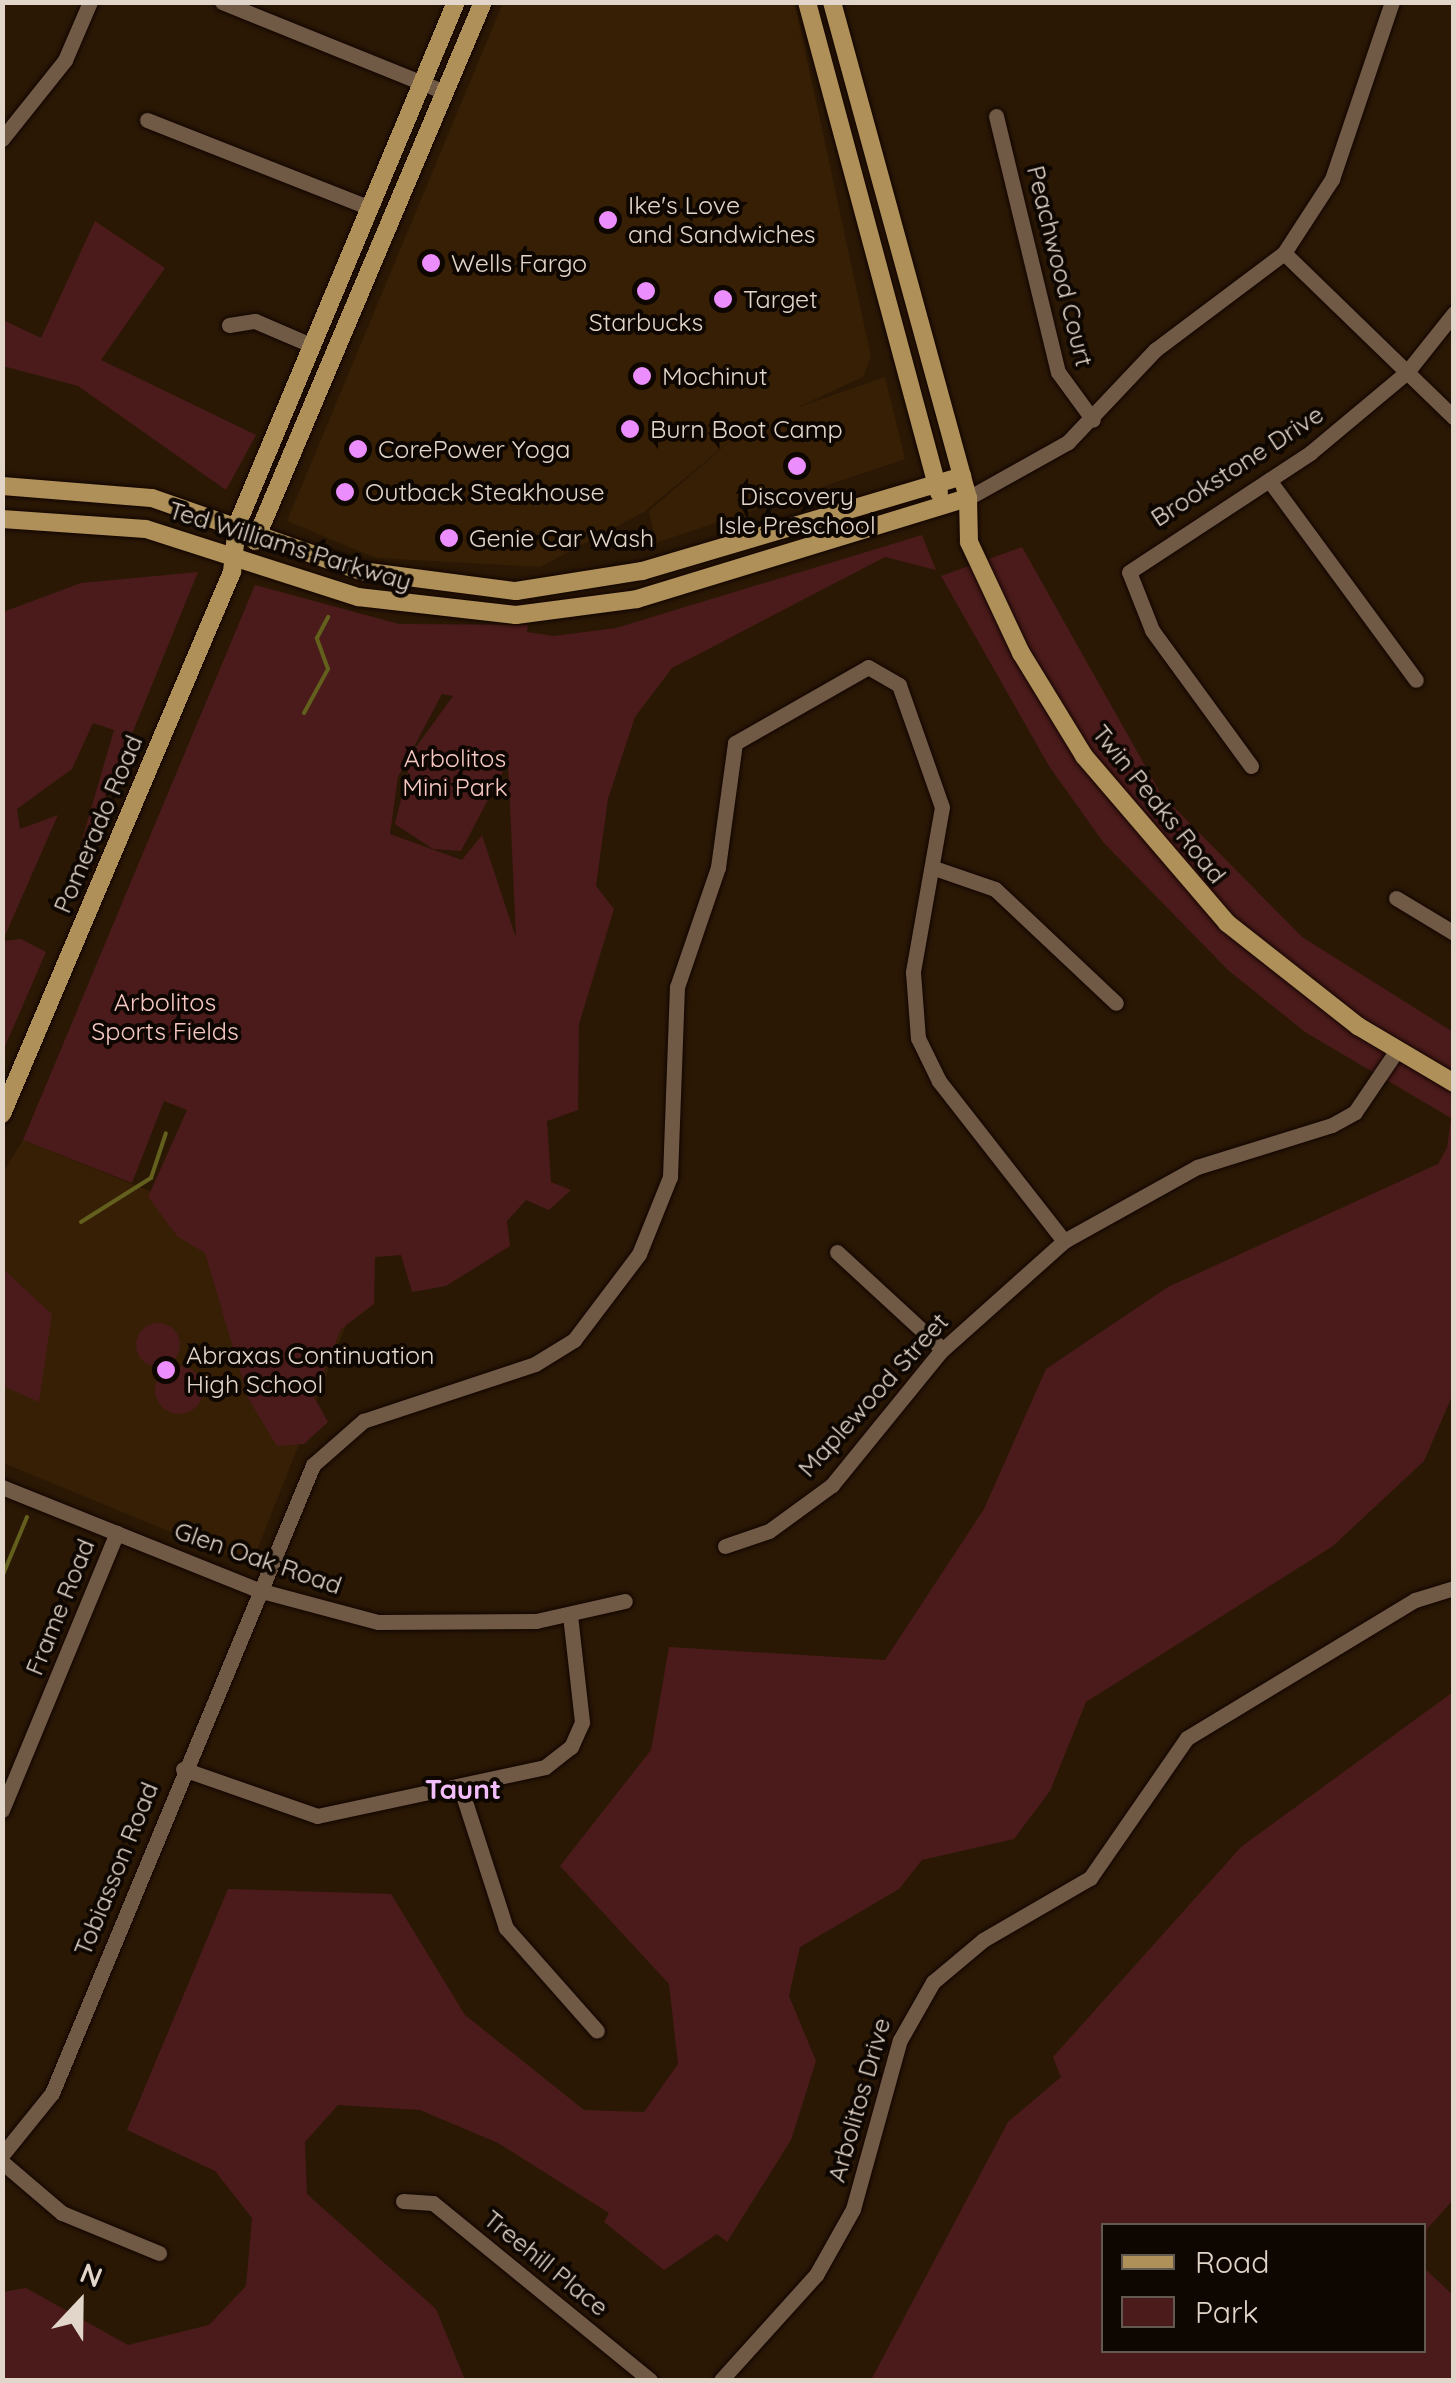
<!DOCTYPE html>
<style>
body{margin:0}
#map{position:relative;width:1456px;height:2383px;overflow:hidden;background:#2a1805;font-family:Quicksand,sans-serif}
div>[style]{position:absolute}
.built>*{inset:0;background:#361f05}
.green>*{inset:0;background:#4a1b1a}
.round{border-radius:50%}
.stream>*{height:4px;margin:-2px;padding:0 2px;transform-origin:2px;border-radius:2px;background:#635f1d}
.roads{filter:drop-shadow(0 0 2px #120400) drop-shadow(0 0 2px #120400)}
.minor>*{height:15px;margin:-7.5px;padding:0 7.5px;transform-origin:7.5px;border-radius:7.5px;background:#705a46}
.major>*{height:18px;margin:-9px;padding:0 9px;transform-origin:9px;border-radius:9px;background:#ae9058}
.dots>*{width:28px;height:28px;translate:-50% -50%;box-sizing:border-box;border:5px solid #0d0601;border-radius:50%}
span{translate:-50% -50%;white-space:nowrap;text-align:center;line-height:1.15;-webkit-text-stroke:8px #0d0601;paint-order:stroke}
.poi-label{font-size:25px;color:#e2d5ca}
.left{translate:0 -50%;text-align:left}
.street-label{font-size:25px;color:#e2d5ca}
.park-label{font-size:25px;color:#f8c8c4}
.neighbourhood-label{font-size:28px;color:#f1bdfa;font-weight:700}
.frame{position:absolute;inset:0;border:5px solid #e2d5ca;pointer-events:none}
.legend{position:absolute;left:1101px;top:2223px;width:325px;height:130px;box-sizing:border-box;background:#0d0601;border:2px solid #625951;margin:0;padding:12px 18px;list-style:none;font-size:30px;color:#e2d5ca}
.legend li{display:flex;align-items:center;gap:20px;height:50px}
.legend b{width:50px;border:2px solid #625951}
.north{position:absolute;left:30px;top:2253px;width:100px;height:100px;-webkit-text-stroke:8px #0d0601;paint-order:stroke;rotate:22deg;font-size:28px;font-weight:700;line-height:40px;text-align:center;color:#e2d5ca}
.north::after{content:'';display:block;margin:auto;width:35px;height:45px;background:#e2d5ca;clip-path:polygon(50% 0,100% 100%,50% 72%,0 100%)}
</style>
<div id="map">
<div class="built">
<i style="clip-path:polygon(503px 3px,795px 3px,871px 357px,863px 377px,796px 408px,885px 377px,905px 459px,656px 543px,649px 511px,741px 432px,644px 512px,540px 567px,376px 558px,287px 521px)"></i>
<i style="clip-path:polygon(23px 1140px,365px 1278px,255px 1555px,239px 1560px,3px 1463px,2px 1174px)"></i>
</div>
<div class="green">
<i style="clip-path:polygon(95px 221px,165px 268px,101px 360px,256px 435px,226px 490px,78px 386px,3px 366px,3px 320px,41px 338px)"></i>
<i style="clip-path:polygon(evenodd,922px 535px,936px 570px,885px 557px,672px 668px,635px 717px,608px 799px,596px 886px,614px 909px,579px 1024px,578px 1110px,547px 1121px,551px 1182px,571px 1190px,549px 1210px,526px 1200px,507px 1221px,510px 1246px,446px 1286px,412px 1292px,401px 1255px,375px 1257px,374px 1304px,341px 1329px,314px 1397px,328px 1422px,304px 1444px,277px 1446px,248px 1398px,205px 1253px,177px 1236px,148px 1197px,187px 1110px,164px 1101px,132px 1183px,23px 1140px,255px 585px,399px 624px,528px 625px,527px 632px,554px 636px,616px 628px,922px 535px,442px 694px,453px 696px,413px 751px,395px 824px,433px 849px,461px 851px,508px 762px,516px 938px,482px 835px,462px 860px,390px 834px,398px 777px,442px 694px)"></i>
<i style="clip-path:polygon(1022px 547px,1161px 794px,1302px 937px,1453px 1032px,1453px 1394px,1424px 1461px,1333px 1546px,1086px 1702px,1050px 1791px,1014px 1839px,922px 1860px,899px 1889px,800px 1947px,789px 1996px,816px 2061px,791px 2140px,727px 2242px,717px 2234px,664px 2270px,604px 2222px,609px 2213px,498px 2143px,420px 2110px,338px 2105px,305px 2142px,307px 2194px,436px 2309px,465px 2380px,3px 2380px,2px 2292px,26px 2288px,128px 2345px,209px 2325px,246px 2286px,252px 2218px,215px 2171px,127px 2130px,228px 1889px,391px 1894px,465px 2015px,584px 2110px,644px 2112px,678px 2064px,669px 1984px,560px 1866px,651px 1750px,669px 1647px,885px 1660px,984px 1509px,1046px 1369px,1168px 1287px,1438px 1164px,1447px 1148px,1451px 1118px,1305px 1032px,1228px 970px,1103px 842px,1049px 766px,941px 576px)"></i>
<i style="clip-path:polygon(198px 572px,65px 898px,114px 730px,93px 723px,72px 769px,17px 809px,20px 829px,58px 815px,3px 940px,3px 612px,81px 583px)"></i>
<i style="clip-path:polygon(21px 939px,46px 952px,3px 1051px,3px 941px)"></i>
<i style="clip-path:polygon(3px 1269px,52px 1314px,39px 1402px,3px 1386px)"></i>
<i class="round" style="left:136px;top:1323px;width:44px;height:44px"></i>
<i class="round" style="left:155px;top:1366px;width:48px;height:48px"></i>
<i style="clip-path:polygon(evenodd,1453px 1692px,1453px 2200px,1427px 2229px,1424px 2268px,1453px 2295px,1453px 2380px,871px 2380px,1008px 2122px,1061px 2077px,1053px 2057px,1241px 1847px,1453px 1692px,1104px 2226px,1424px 2226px,1424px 2350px,1104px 2350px,1104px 2226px)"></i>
</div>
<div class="stream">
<i style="left:304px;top:713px;width:50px;rotate:-61.4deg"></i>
<i style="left:328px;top:669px;width:33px;rotate:-110deg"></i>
<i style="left:317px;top:638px;width:24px;rotate:-62deg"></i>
<i style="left:81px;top:1222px;width:83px;rotate:-32.2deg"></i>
<i style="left:151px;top:1178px;width:47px;rotate:-71.6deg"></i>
<i style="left:2px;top:1577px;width:65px;rotate:-67.4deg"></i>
</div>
<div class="roads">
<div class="minor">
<i style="left:222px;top:2px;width:240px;rotate:22deg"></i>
<i style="left:996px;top:116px;width:263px;rotate:76.4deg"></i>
<i style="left:1058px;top:372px;width:59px;rotate:53.9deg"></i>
<i style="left:147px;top:120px;width:240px;rotate:21.5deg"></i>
<i style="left:2px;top:139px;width:101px;rotate:-51.4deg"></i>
<i style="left:65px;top:60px;width:63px;rotate:-66.7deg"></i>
<i style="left:1284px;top:253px;width:237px;rotate:44.1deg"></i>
<i style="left:229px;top:325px;width:26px;rotate:-9deg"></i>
<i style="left:255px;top:321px;width:63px;rotate:23.3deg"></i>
<i style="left:1269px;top:480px;width:248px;rotate:53.7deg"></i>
<i style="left:968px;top:498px;width:115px;rotate:-29.2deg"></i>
<i style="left:1068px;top:442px;width:127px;rotate:-46.6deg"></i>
<i style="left:1155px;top:350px;width:161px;rotate:-36.9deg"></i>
<i style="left:1284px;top:253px;width:88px;rotate:-57deg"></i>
<i style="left:1332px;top:179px;width:187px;rotate:-71.3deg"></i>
<i style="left:1251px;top:766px;width:168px;rotate:-126.1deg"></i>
<i style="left:1152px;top:630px;width:62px;rotate:-111.6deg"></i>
<i style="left:1129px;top:572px;width:217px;rotate:-33.3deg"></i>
<i style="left:1310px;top:453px;width:126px;rotate:-39.9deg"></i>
<i style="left:1407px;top:372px;width:75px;rotate:-51.5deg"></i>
<i style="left:937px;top:869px;width:61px;rotate:19deg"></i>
<i style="left:995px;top:889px;width:166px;rotate:43.3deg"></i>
<i style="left:1396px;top:898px;width:68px;rotate:31.1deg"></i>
<i style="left:837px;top:1252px;width:143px;rotate:42.7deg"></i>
<i style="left:2px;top:1487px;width:276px;rotate:21.9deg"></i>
<i style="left:258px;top:1590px;width:124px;rotate:14.9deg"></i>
<i style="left:378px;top:1622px;width:158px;rotate:-0.4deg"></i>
<i style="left:536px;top:1621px;width:91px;rotate:-12.7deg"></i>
<i style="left:725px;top:1546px;width:46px;rotate:-18.8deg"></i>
<i style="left:769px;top:1531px;width:78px;rotate:-36.1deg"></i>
<i style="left:832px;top:1485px;width:171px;rotate:-50.9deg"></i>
<i style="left:940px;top:1352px;width:166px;rotate:-41.8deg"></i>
<i style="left:1064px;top:1241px;width:152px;rotate:-29.1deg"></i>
<i style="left:1197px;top:1167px;width:141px;rotate:-17.3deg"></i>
<i style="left:1332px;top:1125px;width:26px;rotate:-29deg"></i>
<i style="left:1355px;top:1112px;width:75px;rotate:-55.9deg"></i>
<i style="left:183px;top:1769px;width:142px;rotate:19.3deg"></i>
<i style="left:317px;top:1816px;width:233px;rotate:-12.1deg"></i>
<i style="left:545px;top:1767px;width:33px;rotate:-38deg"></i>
<i style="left:571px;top:1747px;width:27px;rotate:-66deg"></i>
<i style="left:582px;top:1722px;width:108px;rotate:-96.4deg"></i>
<i style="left:461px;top:1789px;width:146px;rotate:72.1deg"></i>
<i style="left:506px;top:1928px;width:137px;rotate:48.5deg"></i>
<i style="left:2px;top:1810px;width:300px;rotate:-67.5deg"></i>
<i style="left:2px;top:2155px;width:80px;rotate:-51.1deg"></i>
<i style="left:52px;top:2093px;width:680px;rotate:-67.43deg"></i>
<i style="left:313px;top:1465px;width:67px;rotate:-41.3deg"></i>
<i style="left:363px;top:1421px;width:181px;rotate:-18.3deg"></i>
<i style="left:535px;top:1364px;width:46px;rotate:-31.6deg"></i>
<i style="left:574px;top:1340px;width:108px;rotate:-52.9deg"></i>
<i style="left:639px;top:1254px;width:83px;rotate:-68.1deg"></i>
<i style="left:670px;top:1177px;width:190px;rotate:-87.9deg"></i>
<i style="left:677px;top:987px;width:127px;rotate:-71.1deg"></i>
<i style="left:718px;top:867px;width:125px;rotate:-82.2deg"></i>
<i style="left:735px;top:743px;width:153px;rotate:-29.7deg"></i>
<i style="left:868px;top:667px;width:36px;rotate:30deg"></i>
<i style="left:899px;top:685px;width:129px;rotate:70.6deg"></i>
<i style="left:942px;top:807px;width:168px;rotate:100deg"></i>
<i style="left:913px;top:972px;width:66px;rotate:85.7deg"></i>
<i style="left:918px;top:1038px;width:48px;rotate:64deg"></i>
<i style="left:939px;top:1081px;width:203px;rotate:52deg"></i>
<i style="left:2px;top:2162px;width:79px;rotate:40.4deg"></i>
<i style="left:62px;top:2213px;width:105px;rotate:22.4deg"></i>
<i style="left:403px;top:2201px;width:30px;rotate:4deg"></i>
<i style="left:433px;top:2203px;width:280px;rotate:39.2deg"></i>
<i style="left:721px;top:2380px;width:142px;rotate:-47.9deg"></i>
<i style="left:816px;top:2275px;width:76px;rotate:-60.7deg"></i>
<i style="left:853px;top:2209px;width:175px;rotate:-74.5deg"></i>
<i style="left:900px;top:2040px;width:67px;rotate:-60.4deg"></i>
<i style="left:933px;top:1982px;width:65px;rotate:-40deg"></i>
<i style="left:983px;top:1940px;width:124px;rotate:-30.1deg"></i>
<i style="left:1090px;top:1878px;width:170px;rotate:-55.3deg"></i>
<i style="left:1187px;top:1738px;width:267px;rotate:-31.2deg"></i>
<i style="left:1415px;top:1600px;width:41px;rotate:-17.1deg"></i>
</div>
<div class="major">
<i style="left:807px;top:2px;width:508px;rotate:74.95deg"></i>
<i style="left:832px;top:2px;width:514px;rotate:74.67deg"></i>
<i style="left:968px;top:498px;width:44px;rotate:88.7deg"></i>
<i style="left:969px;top:542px;width:123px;rotate:64.9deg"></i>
<i style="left:1021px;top:653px;width:121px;rotate:58.5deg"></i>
<i style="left:1084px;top:756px;width:220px;rotate:49.4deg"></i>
<i style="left:1227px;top:923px;width:167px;rotate:38.2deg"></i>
<i style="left:1358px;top:1026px;width:112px;rotate:30.7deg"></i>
<i style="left:2px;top:486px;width:150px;rotate:4.6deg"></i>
<i style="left:152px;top:498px;width:221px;rotate:19.3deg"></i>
<i style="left:361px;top:571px;width:156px;rotate:7.4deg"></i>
<i style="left:516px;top:591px;width:128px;rotate:-9deg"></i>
<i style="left:642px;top:571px;width:334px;rotate:-16.5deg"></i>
<i style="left:2px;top:519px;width:144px;rotate:4deg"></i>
<i style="left:146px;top:529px;width:223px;rotate:17.8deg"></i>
<i style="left:358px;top:597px;width:159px;rotate:6.5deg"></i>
<i style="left:516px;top:615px;width:122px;rotate:-7.5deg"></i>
<i style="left:637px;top:599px;width:346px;rotate:-17deg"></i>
<i style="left:255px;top:541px;width:585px;rotate:-67.07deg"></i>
<i style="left:2px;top:1114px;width:589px;rotate:-67.01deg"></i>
<i style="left:232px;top:572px;width:47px;rotate:-83.9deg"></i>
<i style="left:237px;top:525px;width:567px;rotate:-67.28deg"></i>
</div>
</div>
<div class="dots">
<i style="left:608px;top:220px;background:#eb8dfc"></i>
<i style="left:431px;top:263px;background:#eb8dfc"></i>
<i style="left:646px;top:291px;background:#eb8dfc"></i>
<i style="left:723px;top:299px;background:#eb8dfc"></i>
<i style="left:642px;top:376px;background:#eb8dfc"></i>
<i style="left:630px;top:429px;background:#eb8dfc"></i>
<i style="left:358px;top:449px;background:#eb8dfc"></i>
<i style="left:797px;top:466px;background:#eb8dfc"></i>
<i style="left:345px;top:492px;background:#eb8dfc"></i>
<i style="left:449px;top:538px;background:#eb8dfc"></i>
<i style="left:166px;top:1370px;background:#eb8dfc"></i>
</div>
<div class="poi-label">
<span class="left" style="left:628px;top:220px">Ike's Love<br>and Sandwiches</span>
<span class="left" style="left:451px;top:263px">Wells Fargo</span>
<span class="left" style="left:743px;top:299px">Target</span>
<span style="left:646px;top:322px">Starbucks</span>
<span class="left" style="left:662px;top:376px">Mochinut</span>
<span class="left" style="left:650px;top:429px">Burn Boot Camp</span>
<span class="left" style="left:378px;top:449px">CorePower Yoga</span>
<span class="left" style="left:365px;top:492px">Outback Steakhouse</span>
<span style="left:797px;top:511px">Discovery<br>Isle Preschool</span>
<span class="left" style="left:469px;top:538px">Genie Car Wash</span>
<span class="left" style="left:186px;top:1370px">Abraxas Continuation<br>High School</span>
</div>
<div class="street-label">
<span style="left:1060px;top:266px;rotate:76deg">Peachwood Court</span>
<span style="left:1237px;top:466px;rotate:-33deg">Brookstone Drive</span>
<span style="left:290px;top:546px;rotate:17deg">Ted Williams Parkway</span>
<span style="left:1159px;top:804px;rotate:51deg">Twin Peaks Road</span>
<span style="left:98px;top:824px;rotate:-67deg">Pomerado Road</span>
<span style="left:873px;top:1395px;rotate:-48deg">Maplewood Street</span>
<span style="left:258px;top:1558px;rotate:19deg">Glen Oak Road</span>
<span style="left:60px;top:1607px;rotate:-68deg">Frame Road</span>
<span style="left:116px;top:1869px;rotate:-68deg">Tobiasson Road</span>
<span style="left:859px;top:2100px;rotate:-74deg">Arbolitos Drive</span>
<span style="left:546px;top:2263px;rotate:39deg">Treehill Place</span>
</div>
<div class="park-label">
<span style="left:455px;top:773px">Arbolitos<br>Mini Park</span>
<span style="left:165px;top:1017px">Arbolitos<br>Sports Fields</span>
</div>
<div class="neighbourhood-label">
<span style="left:463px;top:1789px">Taunt</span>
</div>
<div class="frame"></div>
<ul class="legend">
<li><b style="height:12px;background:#ae9058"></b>Road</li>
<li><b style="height:28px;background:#4a1b1a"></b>Park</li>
</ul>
<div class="north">N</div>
</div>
